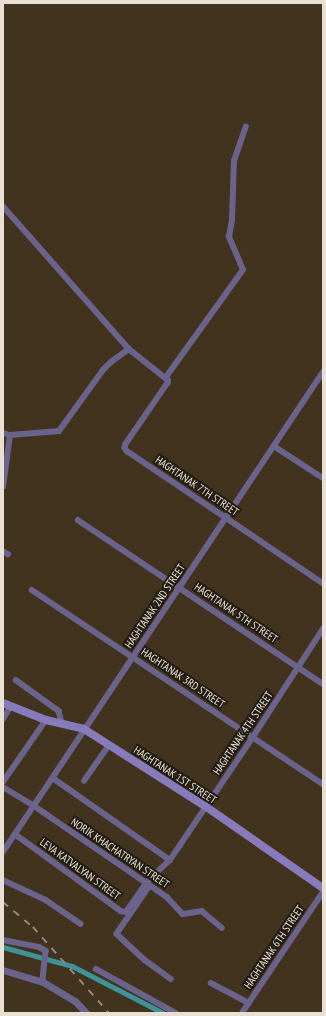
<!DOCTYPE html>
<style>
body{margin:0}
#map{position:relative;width:326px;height:1016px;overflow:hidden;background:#42331f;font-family:"PT Sans Narrow",sans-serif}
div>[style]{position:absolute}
.canal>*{height:5px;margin:-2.5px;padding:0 2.5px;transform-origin:2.5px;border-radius:2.5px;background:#3e9399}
.minor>*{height:5.5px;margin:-2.75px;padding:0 2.75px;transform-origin:2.75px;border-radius:2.75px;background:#6a638b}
.tertiary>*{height:7px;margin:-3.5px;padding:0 3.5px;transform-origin:3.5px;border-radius:3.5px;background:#6a638b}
.secondary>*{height:8px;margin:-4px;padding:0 4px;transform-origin:4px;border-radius:4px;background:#877bbb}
.rail>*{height:1.5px;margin-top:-0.75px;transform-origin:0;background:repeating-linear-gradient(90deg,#958979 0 7px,transparent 0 14px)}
span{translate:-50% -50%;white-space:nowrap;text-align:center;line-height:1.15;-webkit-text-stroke:4px #231c13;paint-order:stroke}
.street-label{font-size:11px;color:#e9e0d4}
.frame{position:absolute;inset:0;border:4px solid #e9e0d4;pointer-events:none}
</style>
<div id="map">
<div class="canal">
<i style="left:3px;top:947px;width:72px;rotate:15.4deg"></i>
<i style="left:72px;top:966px;width:102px;rotate:27.3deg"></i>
</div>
<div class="minor">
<i style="left:3px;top:206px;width:191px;rotate:48.6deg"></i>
<i style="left:129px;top:349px;width:50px;rotate:38.5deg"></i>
<i style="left:168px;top:380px;width:3px;rotate:90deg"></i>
<i style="left:168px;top:383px;width:74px;rotate:124.5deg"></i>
<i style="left:126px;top:444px;width:4px;rotate:104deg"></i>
<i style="left:125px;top:448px;width:4px;rotate:56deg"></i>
<i style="left:127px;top:451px;width:236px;rotate:34deg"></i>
<i style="left:166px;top:377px;width:132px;rotate:-54.3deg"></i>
<i style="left:243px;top:270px;width:36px;rotate:-113deg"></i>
<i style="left:229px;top:237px;width:17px;rotate:-80deg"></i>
<i style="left:232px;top:220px;width:59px;rotate:-88.1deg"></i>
<i style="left:234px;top:161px;width:36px;rotate:-71deg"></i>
<i style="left:3px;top:433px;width:7px;rotate:16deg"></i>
<i style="left:10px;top:435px;width:49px;rotate:-4.7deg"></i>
<i style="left:59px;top:431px;width:75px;rotate:-54.2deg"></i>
<i style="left:103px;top:370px;width:11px;rotate:-45deg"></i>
<i style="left:111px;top:362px;width:22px;rotate:-36deg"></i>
<i style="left:274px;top:446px;width:59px;rotate:33.1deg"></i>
<i style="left:3px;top:487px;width:52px;rotate:-82.3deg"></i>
<i style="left:78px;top:520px;width:295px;rotate:33.8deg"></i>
<i style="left:3px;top:551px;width:6px;rotate:31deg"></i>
<i style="left:32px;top:590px;width:350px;rotate:33.7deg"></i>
<i style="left:16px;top:680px;width:53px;rotate:35.8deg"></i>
<i style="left:59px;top:711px;width:12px;rotate:76deg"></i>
<i style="left:3px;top:719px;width:15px;rotate:-58deg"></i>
<i style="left:53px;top:778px;width:143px;rotate:35deg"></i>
<i style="left:84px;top:781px;width:44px;rotate:-55.2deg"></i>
<i style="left:3px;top:782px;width:75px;rotate:-55.3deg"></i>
<i style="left:3px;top:787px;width:35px;rotate:31deg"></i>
<i style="left:33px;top:805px;width:163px;rotate:34.5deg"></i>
<i style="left:167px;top:897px;width:23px;rotate:47deg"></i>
<i style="left:183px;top:914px;width:19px;rotate:-9deg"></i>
<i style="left:202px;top:911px;width:26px;rotate:40deg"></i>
<i style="left:15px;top:834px;width:131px;rotate:36deg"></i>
<i style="left:121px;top:911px;width:5px;rotate:11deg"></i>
<i style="left:126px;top:912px;width:35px;rotate:-55deg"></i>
<i style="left:146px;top:883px;width:33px;rotate:-44deg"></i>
<i style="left:170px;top:860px;width:148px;rotate:-56deg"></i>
<i style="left:253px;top:737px;width:129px;rotate:-57.1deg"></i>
<i style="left:3px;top:852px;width:577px;rotate:-56.31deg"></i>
<i style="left:3px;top:880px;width:47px;rotate:24.9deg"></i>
<i style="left:46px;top:900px;width:42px;rotate:34.4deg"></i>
<i style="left:150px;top:886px;width:58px;rotate:124.5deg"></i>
<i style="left:117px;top:934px;width:38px;rotate:43deg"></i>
<i style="left:145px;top:960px;width:32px;rotate:36deg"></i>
<i style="left:3px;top:940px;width:37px;rotate:11deg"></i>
<i style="left:39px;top:947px;width:8px;rotate:30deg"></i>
<i style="left:46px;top:951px;width:31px;rotate:96deg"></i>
<i style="left:96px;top:969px;width:91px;rotate:28.8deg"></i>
<i style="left:211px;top:983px;width:43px;rotate:27.8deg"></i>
<i style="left:242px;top:1013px;width:146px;rotate:-56.2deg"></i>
</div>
<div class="tertiary">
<i style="left:3px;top:970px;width:42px;rotate:16.7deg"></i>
<i style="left:43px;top:982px;width:37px;rotate:31deg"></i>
<i style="left:75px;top:1001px;width:16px;rotate:47deg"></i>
</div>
<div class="secondary">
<i style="left:3px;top:703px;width:46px;rotate:21.6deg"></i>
<i style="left:46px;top:720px;width:39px;rotate:13deg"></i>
<i style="left:84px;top:729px;width:143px;rotate:32.5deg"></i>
<i style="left:205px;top:806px;width:144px;rotate:34.8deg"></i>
</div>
<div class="rail">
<i style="left:3px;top:902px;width:39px;rotate:40deg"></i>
<i style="left:33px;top:927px;width:115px;rotate:48.5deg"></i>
</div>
<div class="street-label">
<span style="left:197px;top:486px;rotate:34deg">HAGHTANAK 7TH STREET</span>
<span style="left:155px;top:606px;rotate:-56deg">HAGHTANAK 2ND STREET</span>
<span style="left:236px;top:613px;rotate:34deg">HAGHTANAK 5TH STREET</span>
<span style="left:183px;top:678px;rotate:34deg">HAGHTANAK 3RD STREET</span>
<span style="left:243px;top:733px;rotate:-56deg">HAGHTANAK 4TH STREET</span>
<span style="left:175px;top:775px;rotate:33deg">HAGHTANAK 1ST STREET</span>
<span style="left:120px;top:853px;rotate:34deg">NORIK KHACHATRYAN STREET</span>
<span style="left:80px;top:869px;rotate:36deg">LEVA KATVALYAN STREET</span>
<span style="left:274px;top:947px;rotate:-56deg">HAGHTANAK 6TH STREET</span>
</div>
<div class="frame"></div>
</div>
